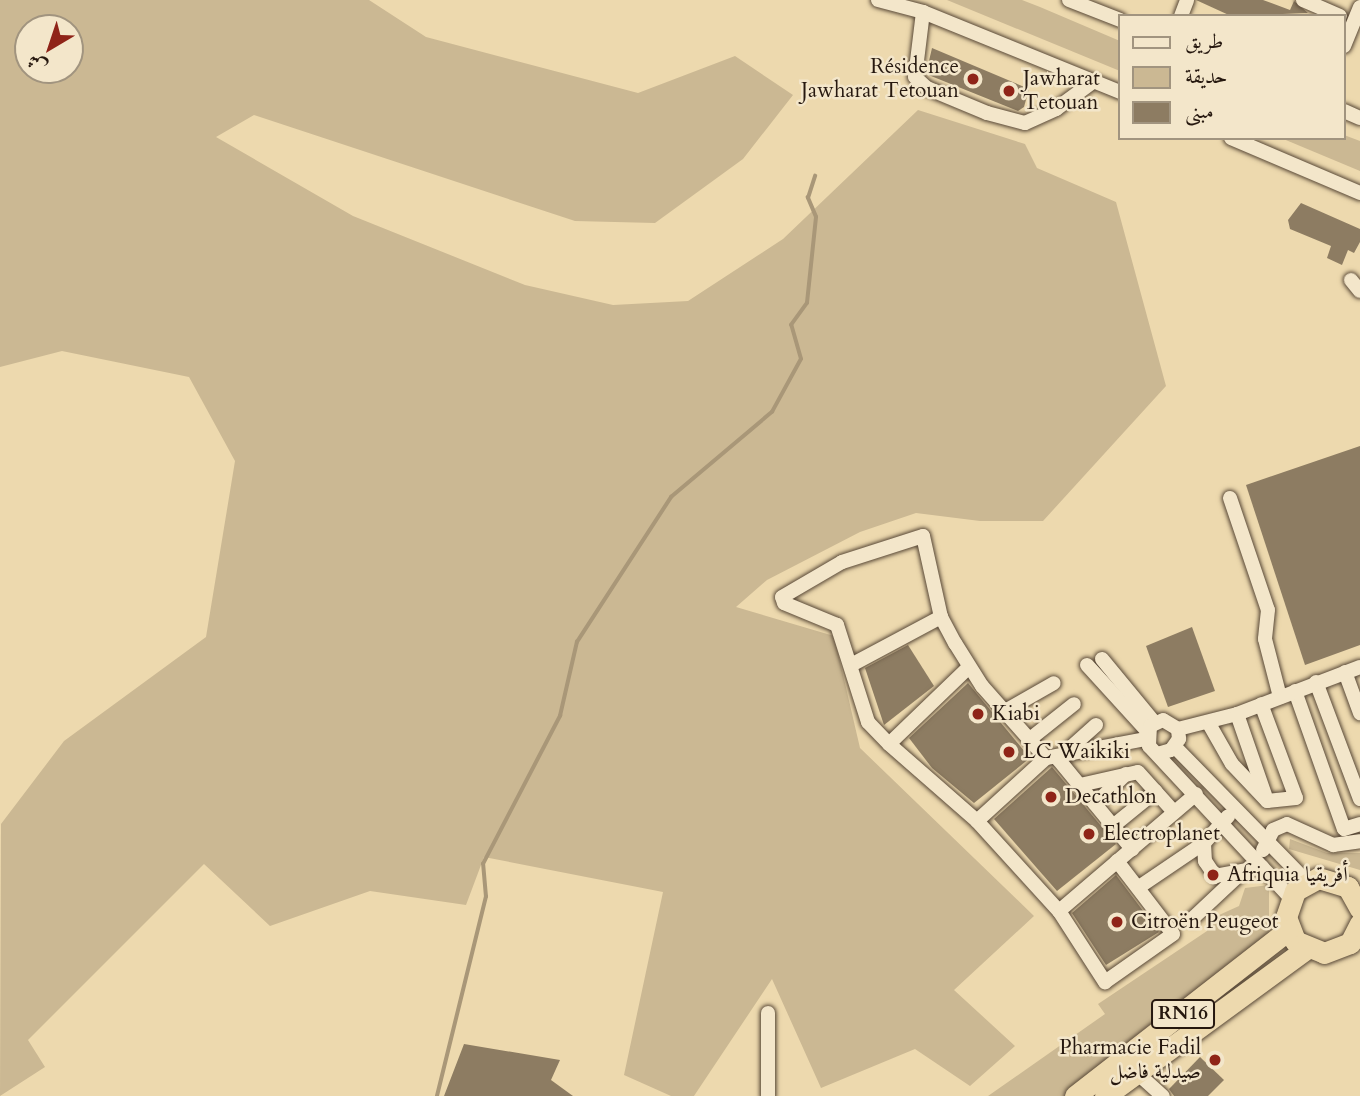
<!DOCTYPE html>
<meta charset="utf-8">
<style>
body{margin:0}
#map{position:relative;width:1360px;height:1096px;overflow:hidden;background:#edd9ae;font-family:Cardo,Amiri,serif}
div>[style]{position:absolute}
.green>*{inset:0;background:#cbb893}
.stream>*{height:3.5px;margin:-1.75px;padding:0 1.75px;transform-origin:1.75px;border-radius:1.75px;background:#a99778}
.building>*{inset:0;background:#8d7c62}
.roads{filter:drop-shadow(0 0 2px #584837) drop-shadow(0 0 2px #584837)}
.minor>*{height:14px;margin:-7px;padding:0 7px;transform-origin:7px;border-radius:7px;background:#f3e6ca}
.highway>*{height:21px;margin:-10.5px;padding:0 10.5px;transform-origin:10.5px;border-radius:10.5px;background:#edd9ae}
.dots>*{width:19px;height:19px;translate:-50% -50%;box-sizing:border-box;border:4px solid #f3e6ca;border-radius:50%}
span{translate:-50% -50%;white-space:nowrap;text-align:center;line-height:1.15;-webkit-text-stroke:5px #f3e6ca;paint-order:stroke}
.shield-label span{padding:2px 5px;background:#f3e6ca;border:2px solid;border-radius:5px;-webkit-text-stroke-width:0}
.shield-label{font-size:19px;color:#26180f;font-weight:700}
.poi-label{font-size:21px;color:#26180f}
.right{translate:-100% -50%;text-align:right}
.left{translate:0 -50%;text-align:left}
.legend{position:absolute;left:1118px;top:14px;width:228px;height:126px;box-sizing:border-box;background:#f3e6ca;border:2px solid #a1947f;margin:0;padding:9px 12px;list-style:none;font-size:21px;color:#26180f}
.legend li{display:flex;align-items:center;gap:14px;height:35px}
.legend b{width:35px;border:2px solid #a1947f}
.north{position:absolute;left:14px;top:14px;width:70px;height:70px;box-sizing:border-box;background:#f3e6ca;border:2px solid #a1947f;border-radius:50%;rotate:219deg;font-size:19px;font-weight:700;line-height:28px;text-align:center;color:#26180f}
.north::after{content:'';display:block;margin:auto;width:24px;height:32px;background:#8f2418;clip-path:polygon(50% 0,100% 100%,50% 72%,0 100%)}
</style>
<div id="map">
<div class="green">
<i style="clip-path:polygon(evenodd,0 0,369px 0,426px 37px,638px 93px,735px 56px,793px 95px,743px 159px,655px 223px,575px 221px,254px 115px,216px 137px,353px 216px,525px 285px,613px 305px,688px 301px,783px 239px,918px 110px,1025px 144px,1037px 168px,1116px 202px,1166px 386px,1043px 521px,980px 521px,916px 513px,860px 532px,767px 580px,736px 607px,834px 636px,860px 748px,1034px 916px,954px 990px,1015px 1046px,970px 1086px,915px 1049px,821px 1088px,772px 979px,694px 1096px,671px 1096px,624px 1075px,663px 892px,484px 857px,466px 905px,370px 891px,270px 926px,204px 864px,28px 1040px,45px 1067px,0 1096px,1px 824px,64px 741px,206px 637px,235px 461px,189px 377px,62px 351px,0 367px,0 0,28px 28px,70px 28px,70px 70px,28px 70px,28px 28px)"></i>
<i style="clip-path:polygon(947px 0,1022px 0,1040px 7px,1120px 41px,1120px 71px)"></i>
<i style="clip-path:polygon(1344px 135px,1360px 141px,1360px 171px,1281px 138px)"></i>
<i style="clip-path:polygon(1290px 839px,1327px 853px,1360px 853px,1360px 870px,1289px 849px)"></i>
<i style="clip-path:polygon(1269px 885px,1269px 933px,1066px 1096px,988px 1096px,1105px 1014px,1098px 1004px,1207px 931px,1208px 920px,1239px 906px,1245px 888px)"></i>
</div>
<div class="stream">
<i style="left:437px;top:1096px;width:205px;rotate:-76.2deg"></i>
<i style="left:486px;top:897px;width:33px;rotate:-95deg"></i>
<i style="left:483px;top:864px;width:167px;rotate:-62.5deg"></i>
<i style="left:560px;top:716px;width:76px;rotate:-77.1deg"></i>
<i style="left:577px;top:642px;width:173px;rotate:-57deg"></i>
<i style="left:671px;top:497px;width:132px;rotate:-40.1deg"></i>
<i style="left:772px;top:412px;width:60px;rotate:-61.3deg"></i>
<i style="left:801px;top:359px;width:35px;rotate:-106deg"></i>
<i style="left:791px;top:325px;width:27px;rotate:-54deg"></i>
<i style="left:807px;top:303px;width:86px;rotate:-84deg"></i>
<i style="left:816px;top:217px;width:21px;rotate:-113deg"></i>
<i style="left:808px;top:198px;width:23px;rotate:-72deg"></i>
</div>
<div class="building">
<i style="clip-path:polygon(1196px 0,1263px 0,1290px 10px,1294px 1px,1308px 13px,1231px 16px)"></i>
<i style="clip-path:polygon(932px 48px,1029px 89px,1024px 107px,1018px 111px,926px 74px)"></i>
<i style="clip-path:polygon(1301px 203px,1360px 229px,1360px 242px,1354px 253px,1348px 250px,1342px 265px,1327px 258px,1331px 246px,1290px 229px,1288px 220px)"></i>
<i style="clip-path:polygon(1360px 446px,1360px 645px,1305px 665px,1246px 485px)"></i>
<i style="clip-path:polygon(1192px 627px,1215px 691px,1168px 707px,1146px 646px)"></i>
<i style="clip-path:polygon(908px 645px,934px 686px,884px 725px,865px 668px)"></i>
<i style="clip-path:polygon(968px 683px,1030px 758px,974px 803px,932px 768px,909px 738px)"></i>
<i style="clip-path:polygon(1052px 767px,1116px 844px,1057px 891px,994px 819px)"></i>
<i style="clip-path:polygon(1116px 875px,1159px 932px,1106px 965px,1072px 913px)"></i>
<i style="clip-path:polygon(464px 1044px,560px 1060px,551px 1080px,573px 1096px,444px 1096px)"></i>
<i style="clip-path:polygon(1200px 1057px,1224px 1080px,1208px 1096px,1174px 1096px,1169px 1089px)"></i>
</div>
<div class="roads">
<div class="minor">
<i style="left:878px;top:0;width:47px;rotate:14.9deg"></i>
<i style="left:923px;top:12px;width:213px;rotate:22.1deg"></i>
<i style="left:1069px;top:0;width:55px;rotate:21.4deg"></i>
<i style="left:1303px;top:0;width:40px;rotate:23.4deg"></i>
<i style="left:923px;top:12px;width:65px;rotate:97deg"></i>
<i style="left:915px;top:77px;width:16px;rotate:43deg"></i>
<i style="left:927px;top:88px;width:65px;rotate:22.6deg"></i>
<i style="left:987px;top:113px;width:39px;rotate:15deg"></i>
<i style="left:1025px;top:123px;width:34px;rotate:-24deg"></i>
<i style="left:1056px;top:109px;width:47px;rotate:-36.4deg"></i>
<i style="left:1181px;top:16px;width:17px;rotate:-69deg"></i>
<i style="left:1344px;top:46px;width:42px;rotate:-67.7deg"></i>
<i style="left:1344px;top:111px;width:17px;rotate:24deg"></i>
<i style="left:1231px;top:138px;width:140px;rotate:23.1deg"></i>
<i style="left:1351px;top:280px;width:14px;rotate:51deg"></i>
<i style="left:1230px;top:498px;width:118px;rotate:71.3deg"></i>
<i style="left:1268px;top:610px;width:29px;rotate:96deg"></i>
<i style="left:1265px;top:639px;width:60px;rotate:75.5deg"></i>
<i style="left:1102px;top:659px;width:82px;rotate:50.5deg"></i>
<i style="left:853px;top:664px;width:100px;rotate:-28.1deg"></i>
<i style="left:1087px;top:665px;width:89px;rotate:47.7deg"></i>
<i style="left:969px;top:667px;width:111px;rotate:136.1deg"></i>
<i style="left:889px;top:744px;width:30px;rotate:-134deg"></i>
<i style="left:868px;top:722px;width:102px;rotate:-107.7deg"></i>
<i style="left:837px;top:625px;width:57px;rotate:-157.5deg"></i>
<i style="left:784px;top:603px;width:6px;rotate:-108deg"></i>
<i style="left:782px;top:597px;width:69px;rotate:-30.3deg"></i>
<i style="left:842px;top:562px;width:85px;rotate:-17.8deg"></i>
<i style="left:923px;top:536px;width:83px;rotate:77.5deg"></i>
<i style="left:941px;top:617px;width:30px;rotate:62deg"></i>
<i style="left:955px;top:643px;width:51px;rotate:57.9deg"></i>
<i style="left:982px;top:686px;width:96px;rotate:48.4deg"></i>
<i style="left:1345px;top:672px;width:44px;rotate:69.9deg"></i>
<i style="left:1316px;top:682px;width:125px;rotate:69.4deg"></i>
<i style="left:1295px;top:691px;width:146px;rotate:70.5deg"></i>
<i style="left:1344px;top:829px;width:17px;rotate:-17deg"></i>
<i style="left:1005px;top:711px;width:56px;rotate:-29.7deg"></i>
<i style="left:1237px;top:714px;width:86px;rotate:70.9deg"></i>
<i style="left:1208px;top:722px;width:48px;rotate:60.3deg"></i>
<i style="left:1232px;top:764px;width:51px;rotate:46.6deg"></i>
<i style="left:1267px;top:801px;width:29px;rotate:-6deg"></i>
<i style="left:1296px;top:798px;width:100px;rotate:-110.4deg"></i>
<i style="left:1096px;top:725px;width:51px;rotate:138.2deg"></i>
<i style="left:1058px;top:759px;width:117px;rotate:50.6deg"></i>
<i style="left:1178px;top:729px;width:61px;rotate:-14.3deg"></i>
<i style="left:1237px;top:714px;width:132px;rotate:-20.9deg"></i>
<i style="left:1030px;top:739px;width:56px;rotate:-38.5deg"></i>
<i style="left:889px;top:744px;width:117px;rotate:41.2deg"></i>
<i style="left:977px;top:821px;width:122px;rotate:47.7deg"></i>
<i style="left:1059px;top:911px;width:85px;rotate:57.1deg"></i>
<i style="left:1105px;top:982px;width:83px;rotate:-35.2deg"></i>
<i style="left:1173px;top:934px;width:92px;rotate:-127.5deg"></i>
<i style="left:1175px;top:747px;width:189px;rotate:45.6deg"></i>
<i style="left:1161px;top:753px;width:10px;rotate:-17deg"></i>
<i style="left:1171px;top:750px;width:14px;rotate:-54deg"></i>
<i style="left:1179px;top:739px;width:10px;rotate:-96deg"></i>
<i style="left:1178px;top:729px;width:17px;rotate:-149deg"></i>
<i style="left:1163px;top:720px;width:14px;rotate:155deg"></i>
<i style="left:1150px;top:726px;width:20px;rotate:93deg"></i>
<i style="left:1149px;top:746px;width:207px;rotate:47deg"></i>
<i style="left:1080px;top:785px;width:59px;rotate:-12.6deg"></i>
<i style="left:1138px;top:772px;width:54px;rotate:48deg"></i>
<i style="left:1095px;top:804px;width:43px;rotate:-44.1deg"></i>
<i style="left:977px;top:821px;width:93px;rotate:-42.4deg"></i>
<i style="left:1046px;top:758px;width:102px;rotate:-10.8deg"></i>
<i style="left:1113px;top:826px;width:55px;rotate:-39.1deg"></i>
<i style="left:1204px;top:843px;width:18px;rotate:87deg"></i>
<i style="left:1205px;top:861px;width:18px;rotate:56deg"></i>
<i style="left:1215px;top:876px;width:48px;rotate:-10.8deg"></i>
<i style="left:1263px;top:850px;width:22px;rotate:-63deg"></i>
<i style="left:1273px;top:830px;width:15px;rotate:-23deg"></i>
<i style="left:1287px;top:824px;width:51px;rotate:24.5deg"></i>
<i style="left:1333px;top:845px;width:27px;rotate:-8deg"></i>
<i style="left:1139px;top:887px;width:78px;rotate:-34.1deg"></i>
<i style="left:1204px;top:843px;width:36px;rotate:-48deg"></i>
<i style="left:1059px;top:911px;width:180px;rotate:-40.5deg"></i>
<i style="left:1192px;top:919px;width:63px;rotate:-43.1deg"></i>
<i style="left:1136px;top:1072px;width:36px;rotate:42deg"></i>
<i style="left:768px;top:1096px;width:83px;rotate:-90deg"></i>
</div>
<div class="highway">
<i style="left:1360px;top:909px;width:25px;rotate:-119deg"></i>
<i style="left:1348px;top:887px;width:31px;rotate:-163deg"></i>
<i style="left:1318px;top:878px;width:26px;rotate:151deg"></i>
<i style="left:1295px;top:891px;width:28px;rotate:109deg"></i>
<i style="left:1286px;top:917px;width:26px;rotate:69deg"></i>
<i style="left:1295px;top:941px;width:31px;rotate:22deg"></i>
<i style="left:1324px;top:953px;width:28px;rotate:-21deg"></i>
<i style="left:1350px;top:943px;width:22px;rotate:-63deg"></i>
<i style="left:1075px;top:1096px;width:270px;rotate:-37.9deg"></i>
<i style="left:1105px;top:1096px;width:249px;rotate:-36.2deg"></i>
</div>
</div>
<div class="dots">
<i style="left:973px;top:79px;background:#8f2418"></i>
<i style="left:1009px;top:91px;background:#8f2418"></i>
<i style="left:978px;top:714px;background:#8f2418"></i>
<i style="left:1009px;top:752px;background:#8f2418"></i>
<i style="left:1051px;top:797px;background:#8f2418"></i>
<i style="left:1089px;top:834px;background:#8f2418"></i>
<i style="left:1213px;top:875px;background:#8f2418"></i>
<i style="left:1117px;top:922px;background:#8f2418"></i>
<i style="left:1215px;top:1060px;background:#8f2418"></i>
</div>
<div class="shield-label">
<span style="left:1183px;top:1014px">RN16</span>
</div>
<div class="poi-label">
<span class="right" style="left:959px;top:79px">Résidence<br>Jawharat Tetouan</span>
<span class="left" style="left:1023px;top:91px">Jawharat<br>Tetouan</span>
<span class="left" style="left:992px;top:714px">Kiabi</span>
<span class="left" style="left:1023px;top:752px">LC Waikiki</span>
<span class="left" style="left:1065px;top:797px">Decathlon</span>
<span class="left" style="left:1103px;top:834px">Electroplanet</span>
<span class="left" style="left:1227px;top:875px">Afriquia أفريقيا</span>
<span class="left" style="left:1131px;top:922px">Citroën Peugeot</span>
<span class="right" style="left:1201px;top:1060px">Pharmacie Fadil<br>صيدلية فاضل</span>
</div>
<ul class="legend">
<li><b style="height:9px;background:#f3e6ca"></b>طريق</li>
<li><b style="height:19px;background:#cbb893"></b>حديقة</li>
<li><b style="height:19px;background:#8d7c62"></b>مبنى</li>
</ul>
<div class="north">ش</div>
</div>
